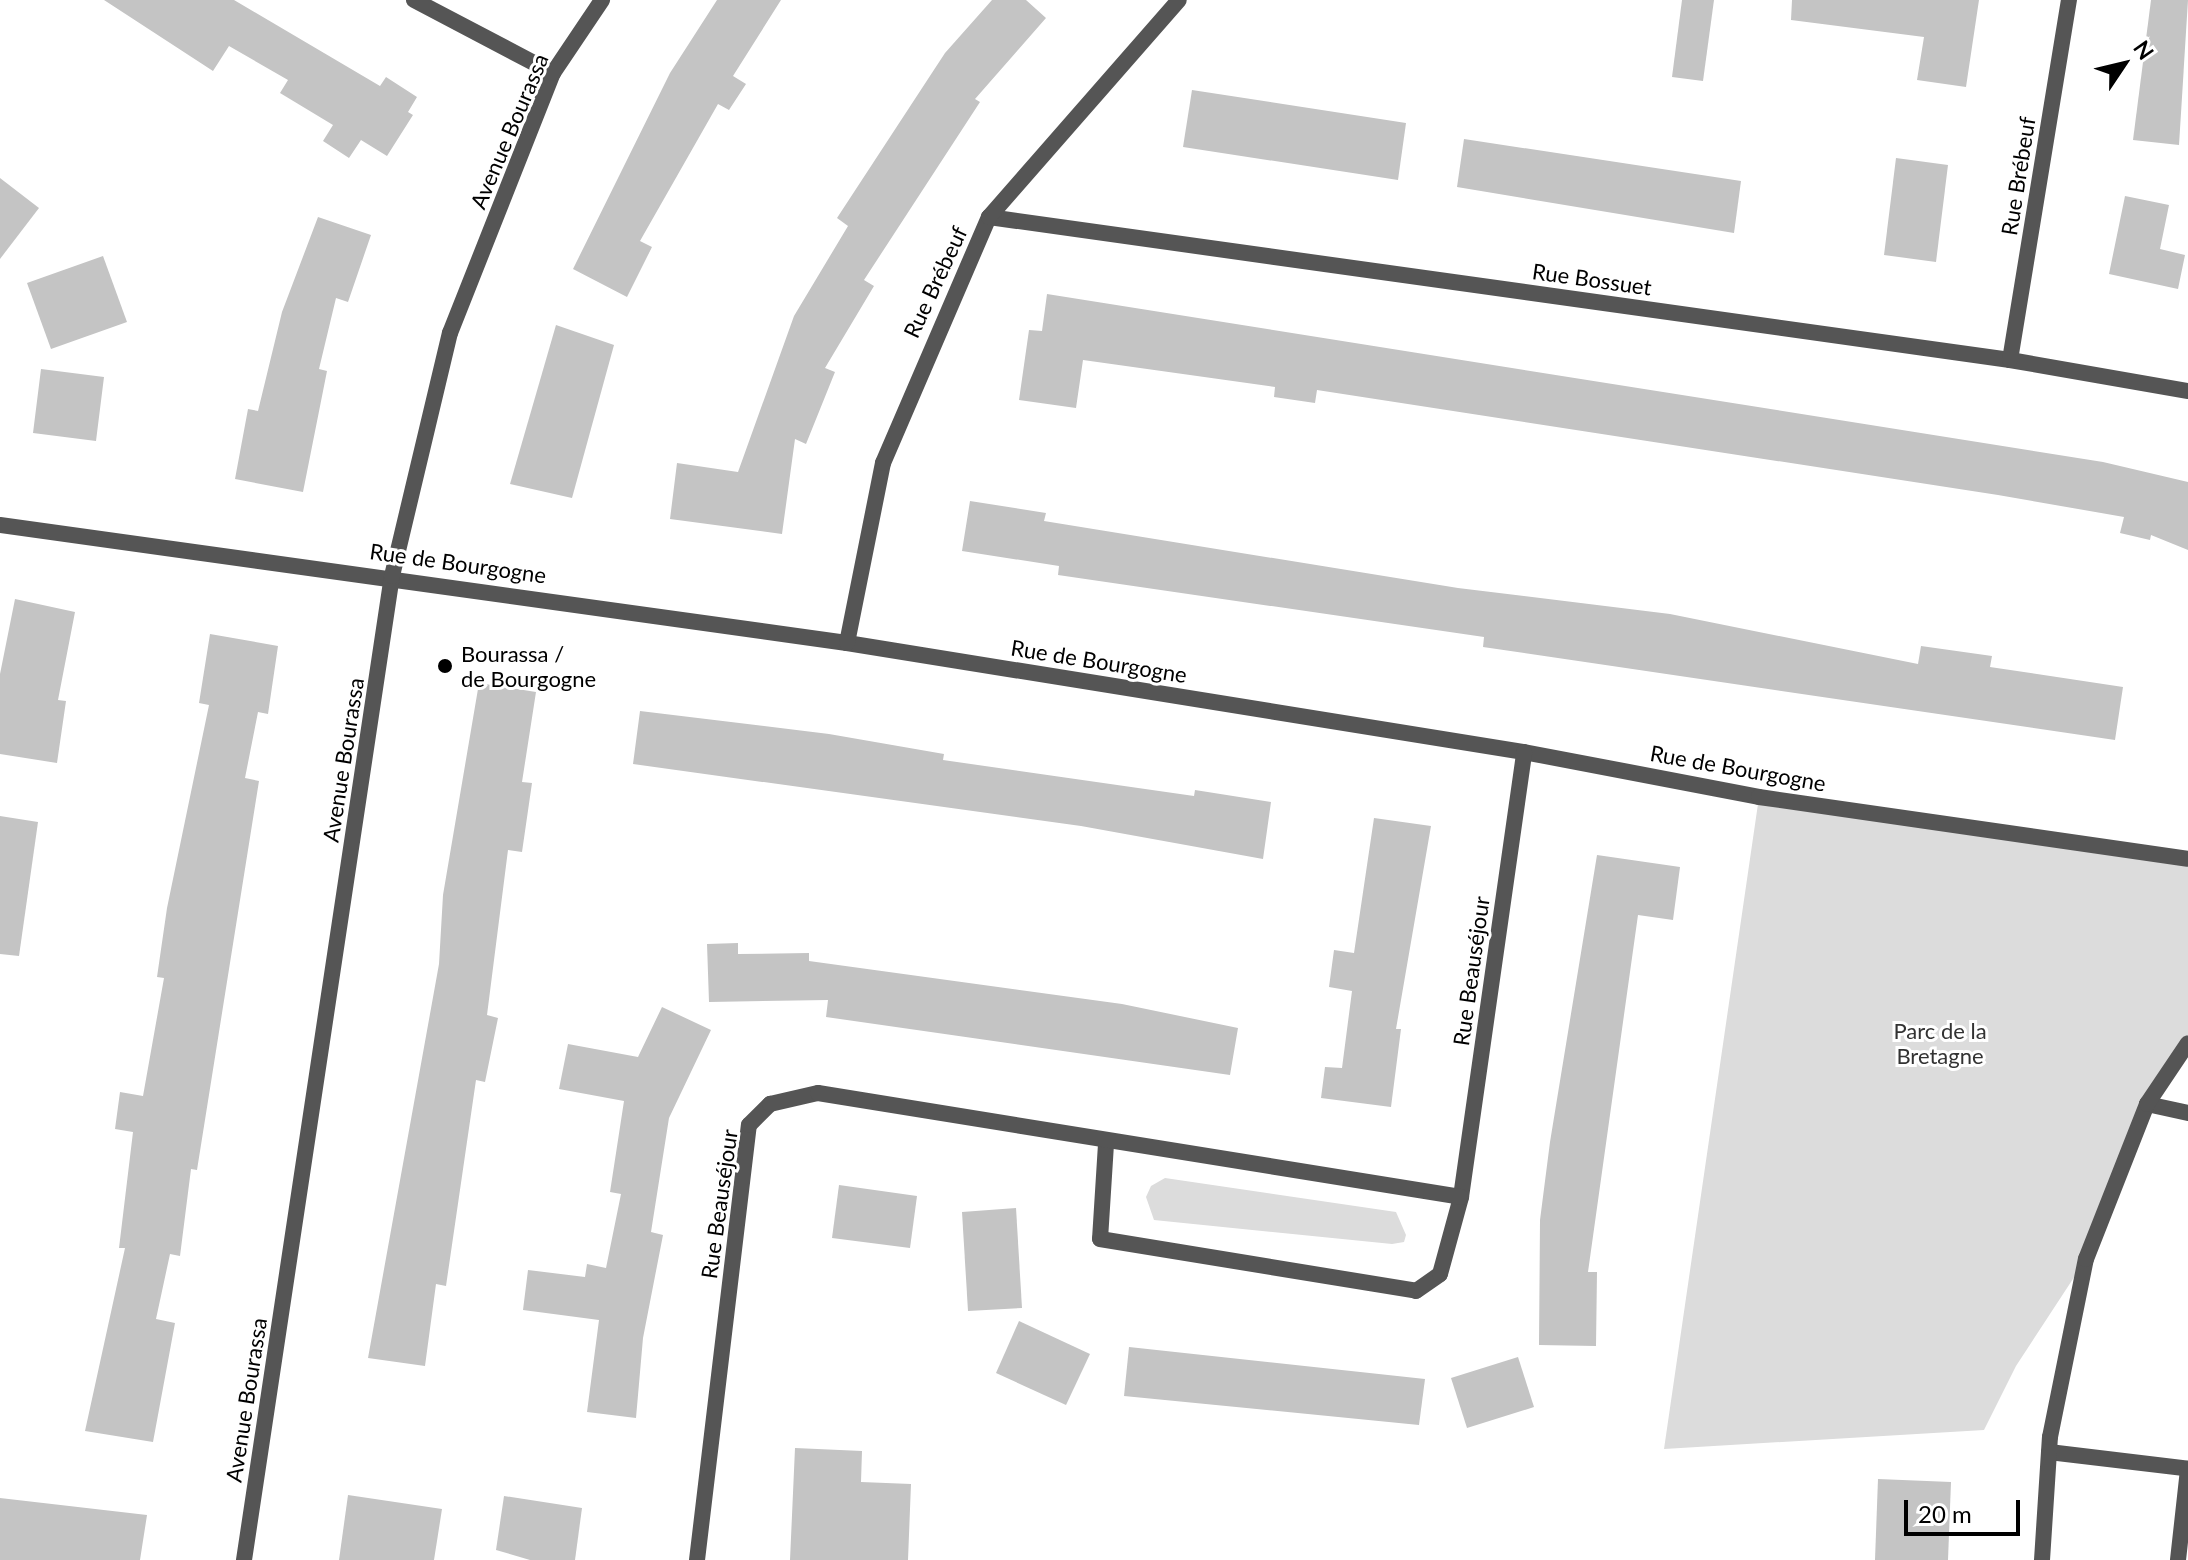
<!DOCTYPE html>
<meta charset="utf-8">
<style>
body{margin:0}
#map{position:relative;width:2188px;height:1560px;overflow:hidden;background:#fff;font-family:Lato,sans-serif}
div>[style]{position:absolute}
.green>*{inset:0;background:#dcdcdc}
.building>*{inset:0;background:#c4c4c4}
.service>*{height:16px;margin:-8px;padding:0 8px;transform-origin:8px;border-radius:8px;background:#555}
.minor>*{height:16px;margin:-8px;padding:0 8px;transform-origin:8px;border-radius:8px;background:#555}
.dots>*{width:22px;height:22px;translate:-50% -50%;box-sizing:border-box;border:4px solid #fff;border-radius:50%}
span{translate:-50% -50%;white-space:nowrap;text-align:center;line-height:1.15;-webkit-text-stroke:6px #fff;paint-order:stroke}
.street-label{font-size:22px;color:#000}
.poi-label{font-size:22px;color:#000}
.left{translate:0 -50%;text-align:left}
.park-label{font-size:22px;color:#333}
.north{position:absolute;left:2084px;top:24px;width:80px;height:80px;-webkit-text-stroke:6px #fff;paint-order:stroke;rotate:55deg;font-size:22px;font-weight:700;line-height:32px;text-align:center;color:#000}
.north::after{content:'';display:block;margin:auto;width:28px;height:36px;background:#000;clip-path:polygon(50% 0,100% 100%,50% 72%,0 100%)}
.scale{position:absolute;left:1904px;top:1500px;width:116px;height:36px;box-sizing:border-box;border:4px solid #000;border-top:0;padding-left:10px;font-size:24px;line-height:28px;white-space:nowrap;color:#000;-webkit-text-stroke:6px #fff;paint-order:stroke}
</style>
<div id="map">
<div class="green">
<i style="clip-path:polygon(1759px 797px,2188px 859px,2188px 1043px,2147px 1104px,2086px 1259px,2016px 1366px,1984px 1430px,1664px 1449px)"></i>
<i style="clip-path:polygon(1165px 1178px,1396px 1212px,1406px 1235px,1404px 1242px,1392px 1244px,1154px 1220px,1146px 1197px,1151px 1186px)"></i>
</div>
<div class="building">
<i style="clip-path:polygon(104px 0,234px 0,380px 86px,386px 77px,417px 97px,408px 112px,413px 115px,387px 156px,361px 140px,349px 158px,323px 141px,333px 125px,280px 93px,288px 80px,229px 46px,213px 71px)"></i>
<i style="clip-path:polygon(717px 0,781px 0,733px 76px,746px 84px,729px 110px,718px 104px,640px 241px,652px 247px,627px 297px,573px 269px,670px 73px)"></i>
<i style="clip-path:polygon(992px 0,1026px 0,1046px 18px,975px 99px,980px 102px,864px 280px,874px 286px,825px 368px,835px 372px,806px 444px,795px 439px,782px 534px,670px 519px,677px 463px,738px 472px,794px 316px,848px 226px,837px 218px,945px 53px)"></i>
<i style="clip-path:polygon(1682px 0,1714px 0,1703px 81px,1672px 77px)"></i>
<i style="clip-path:polygon(1792px 0,1979px 0,1966px 87px,1917px 80px,1924px 37px,1791px 20px)"></i>
<i style="clip-path:polygon(2151px 0,2188px 0,2179px 145px,2133px 140px)"></i>
<i style="clip-path:polygon(1192px 90px,1406px 123px,1398px 180px,1183px 147px)"></i>
<i style="clip-path:polygon(1464px 139px,1741px 181px,1734px 233px,1457px 187px)"></i>
<i style="clip-path:polygon(1896px 158px,1948px 165px,1936px 262px,1884px 255px)"></i>
<i style="clip-path:polygon(0 178px,39px 208px,0 259px)"></i>
<i style="clip-path:polygon(2125px 196px,2169px 205px,2160px 249px,2185px 255px,2178px 289px,2109px 274px)"></i>
<i style="clip-path:polygon(318px 217px,371px 235px,348px 302px,336px 298px,319px 369px,327px 371px,303px 492px,235px 479px,248px 409px,258px 411px,282px 312px)"></i>
<i style="clip-path:polygon(103px 256px,127px 322px,51px 349px,27px 283px)"></i>
<i style="clip-path:polygon(1047px 294px,2103px 462px,2188px 482px,2188px 550px,2151px 535px,2150px 540px,2120px 533px,2124px 517px,1998px 495px,1317px 390px,1315px 403px,1274px 397px,1275px 387px,1083px 360px,1076px 408px,1019px 400px,1029px 330px,1042px 331px)"></i>
<i style="clip-path:polygon(556px 325px,614px 345px,572px 498px,510px 484px)"></i>
<i style="clip-path:polygon(41px 369px,104px 377px,96px 441px,33px 433px)"></i>
<i style="clip-path:polygon(970px 501px,1046px 513px,1044px 521px,1458px 588px,1670px 614px,1918px 664px,1921px 646px,1992px 656px,1990px 667px,2123px 687px,2115px 740px,1483px 647px,1484px 637px,1058px 575px,1059px 566px,962px 551px)"></i>
<i style="clip-path:polygon(15px 599px,75px 612px,58px 700px,66px 701px,57px 763px,0 754px,0 674px)"></i>
<i style="clip-path:polygon(210px 634px,278px 646px,268px 714px,258px 712px,245px 778px,259px 781px,197px 1170px,191px 1169px,180px 1256px,170px 1254px,156px 1319px,175px 1323px,153px 1442px,85px 1431px,125px 1248px,119px 1248px,133px 1132px,115px 1129px,120px 1092px,143px 1096px,164px 978px,157px 977px,167px 908px,209px 705px,199px 703px)"></i>
<i style="clip-path:polygon(479px 683px,536px 692px,522px 782px,532px 783px,522px 852px,508px 850px,487px 1015px,498px 1018px,485px 1082px,476px 1080px,446px 1286px,436px 1284px,425px 1366px,368px 1358px,439px 964px,443px 895px)"></i>
<i style="clip-path:polygon(640px 711px,829px 734px,944px 754px,943px 760px,1194px 796px,1195px 790px,1271px 802px,1263px 859px,1081px 826px,633px 764px)"></i>
<i style="clip-path:polygon(0 816px,38px 822px,19px 956px,0 954px)"></i>
<i style="clip-path:polygon(1374px 818px,1431px 826px,1396px 1029px,1401px 1029px,1391px 1107px,1321px 1098px,1325px 1067px,1342px 1068px,1352px 991px,1329px 987px,1334px 950px,1354px 953px)"></i>
<i style="clip-path:polygon(1597px 855px,1680px 867px,1673px 920px,1638px 915px,1588px 1272px,1597px 1272px,1596px 1346px,1539px 1345px,1540px 1220px,1550px 1142px)"></i>
<i style="clip-path:polygon(738px 943px,738px 954px,809px 953px,809px 961px,1122px 1004px,1238px 1028px,1230px 1075px,826px 1017px,828px 1000px,709px 1002px,707px 944px)"></i>
<i style="clip-path:polygon(662px 1007px,711px 1030px,669px 1118px,651px 1232px,663px 1235px,643px 1338px,636px 1418px,587px 1412px,599px 1320px,523px 1310px,528px 1270px,585px 1277px,587px 1264px,606px 1268px,621px 1194px,610px 1192px,624px 1101px,559px 1089px,568px 1044px,638px 1057px)"></i>
<i style="clip-path:polygon(839px 1185px,917px 1196px,910px 1248px,832px 1238px)"></i>
<i style="clip-path:polygon(1016px 1208px,1022px 1308px,968px 1311px,962px 1212px)"></i>
<i style="clip-path:polygon(1019px 1321px,1090px 1354px,1066px 1405px,996px 1373px)"></i>
<i style="clip-path:polygon(1129px 1347px,1425px 1379px,1419px 1425px,1124px 1396px)"></i>
<i style="clip-path:polygon(1518px 1357px,1534px 1407px,1467px 1428px,1451px 1378px)"></i>
<i style="clip-path:polygon(795px 1448px,862px 1451px,861px 1482px,911px 1484px,908px 1560px,790px 1560px)"></i>
<i style="clip-path:polygon(1878px 1479px,1951px 1482px,1948px 1560px,1875px 1560px)"></i>
<i style="clip-path:polygon(348px 1495px,442px 1509px,434px 1560px,339px 1560px)"></i>
<i style="clip-path:polygon(504px 1496px,582px 1508px,575px 1560px,530px 1560px,496px 1550px)"></i>
<i style="clip-path:polygon(0 1498px,147px 1515px,140px 1560px,0 1560px)"></i>
</div>
<div class="service">
<i style="left:2049px;top:1452px;width:136px;rotate:6.8deg"></i>
<i style="left:2178px;top:1560px;width:92px;rotate:-83.7deg"></i>
</div>
<div class="minor">
<i style="left:414px;top:0;width:157px;rotate:27.7deg"></i>
<i style="left:989px;top:217px;width:1031px;rotate:7.97deg"></i>
<i style="left:2010px;top:360px;width:181px;rotate:9.9deg"></i>
<i style="left:2010px;top:360px;width:365px;rotate:-80.7deg"></i>
<i style="left:0;top:525px;width:855px;rotate:7.93deg"></i>
<i style="left:847px;top:643px;width:686px;rotate:9.15deg"></i>
<i style="left:1524px;top:752px;width:239px;rotate:10.8deg"></i>
<i style="left:1759px;top:797px;width:433px;rotate:8.2deg"></i>
<i style="left:847px;top:643px;width:184px;rotate:-78.7deg"></i>
<i style="left:883px;top:463px;width:268px;rotate:-66.7deg"></i>
<i style="left:989px;top:217px;width:288px;rotate:-48.8deg"></i>
<i style="left:2147px;top:1104px;width:42px;rotate:12.4deg"></i>
<i style="left:1106px;top:1144px;width:95px;rotate:93.6deg"></i>
<i style="left:1100px;top:1239px;width:320px;rotate:9.3deg"></i>
<i style="left:1416px;top:1291px;width:29px;rotate:-35deg"></i>
<i style="left:1440px;top:1274px;width:80px;rotate:-74.7deg"></i>
<i style="left:1461px;top:1197px;width:449px;rotate:-81.9deg"></i>
<i style="left:244px;top:1560px;width:995px;rotate:-81.45deg"></i>
<i style="left:392px;top:576px;width:250px;rotate:-76.6deg"></i>
<i style="left:450px;top:333px;width:280px;rotate:-68.4deg"></i>
<i style="left:553px;top:73px;width:88px;rotate:-56.1deg"></i>
<i style="left:697px;top:1560px;width:438px;rotate:-83.2deg"></i>
<i style="left:749px;top:1125px;width:30px;rotate:-45deg"></i>
<i style="left:770px;top:1104px;width:49px;rotate:-12.9deg"></i>
<i style="left:818px;top:1093px;width:651px;rotate:9.19deg"></i>
<i style="left:2042px;top:1560px;width:123px;rotate:-86.3deg"></i>
<i style="left:2050px;top:1437px;width:182px;rotate:-78.6deg"></i>
<i style="left:2086px;top:1259px;width:167px;rotate:-68.5deg"></i>
<i style="left:2147px;top:1104px;width:73px;rotate:-56.1deg"></i>
</div>
<div class="dots">
<i style="left:445px;top:666px;background:#000"></i>
</div>
<div class="street-label">
<span style="left:509px;top:131px;rotate:-67deg">Avenue Bourassa</span>
<span style="left:2018px;top:176px;rotate:-81deg">Rue Brébeuf</span>
<span style="left:1592px;top:279px;rotate:8deg">Rue Bossuet</span>
<span style="left:935px;top:282px;rotate:-65deg">Rue Brébeuf</span>
<span style="left:458px;top:563px;rotate:8deg">Rue de Bourgogne</span>
<span style="left:1099px;top:661px;rotate:9deg">Rue de Bourgogne</span>
<span style="left:343px;top:760px;rotate:-81deg">Avenue Bourassa</span>
<span style="left:1738px;top:768px;rotate:10deg">Rue de Bourgogne</span>
<span style="left:1471px;top:971px;rotate:-82deg">Rue Beauséjour</span>
<span style="left:719px;top:1204px;rotate:-82deg">Rue Beauséjour</span>
<span style="left:246px;top:1400px;rotate:-81deg">Avenue Bourassa</span>
</div>
<div class="poi-label">
<span class="left" style="left:461px;top:666px">Bourassa /<br>de Bourgogne</span>
</div>
<div class="park-label">
<span style="left:1940px;top:1043px">Parc de la<br>Bretagne</span>
</div>
<div class="north">N</div>
<div class="scale">20 m</div>
</div>
